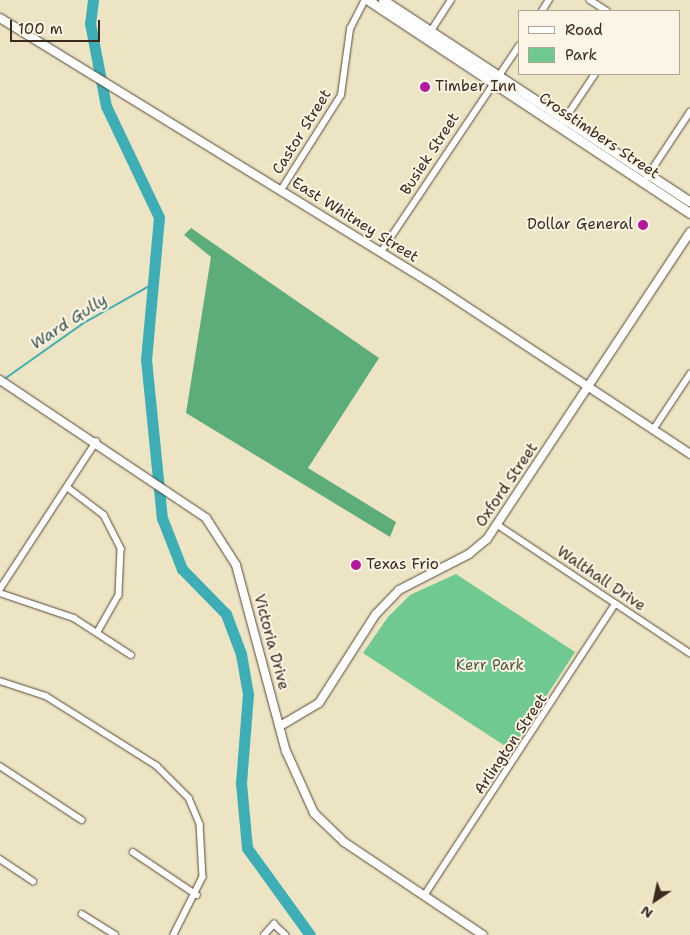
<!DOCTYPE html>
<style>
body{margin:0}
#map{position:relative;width:690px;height:935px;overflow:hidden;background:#ede4c4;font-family:"Shantell Sans",sans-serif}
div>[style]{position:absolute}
.green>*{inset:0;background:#70c990}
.forest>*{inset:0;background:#5cad7a}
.stream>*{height:2px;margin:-1px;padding:0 1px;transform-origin:1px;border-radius:1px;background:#3daeb5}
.river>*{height:11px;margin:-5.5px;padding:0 5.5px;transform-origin:5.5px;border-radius:5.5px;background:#3daeb5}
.roads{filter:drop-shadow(0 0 1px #564637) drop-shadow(0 0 1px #564637)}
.minor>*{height:5.5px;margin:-2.75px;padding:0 2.75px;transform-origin:2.75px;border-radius:2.75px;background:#fff}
.tertiary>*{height:8px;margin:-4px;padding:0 4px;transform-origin:4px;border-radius:4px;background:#fff}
.secondary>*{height:9px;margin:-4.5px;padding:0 4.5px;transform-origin:4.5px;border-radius:4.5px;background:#fff}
.dots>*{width:14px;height:14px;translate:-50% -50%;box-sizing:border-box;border:2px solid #fcf5e5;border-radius:50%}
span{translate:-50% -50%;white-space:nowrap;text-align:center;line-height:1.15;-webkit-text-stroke:4px #fcf5e5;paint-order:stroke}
.poi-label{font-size:15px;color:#3b2a1e}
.left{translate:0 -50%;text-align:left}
.right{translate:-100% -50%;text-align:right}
.street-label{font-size:15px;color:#3b2a1e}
.park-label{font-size:15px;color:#4b5a40}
.water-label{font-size:16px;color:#3c5853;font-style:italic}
.legend{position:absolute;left:518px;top:10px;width:162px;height:65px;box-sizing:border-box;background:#fcf5e5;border:1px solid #afa495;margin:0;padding:6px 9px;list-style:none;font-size:15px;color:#3b2a1e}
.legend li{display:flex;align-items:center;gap:10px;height:25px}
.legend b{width:25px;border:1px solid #afa495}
.north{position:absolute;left:630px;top:875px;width:50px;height:50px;-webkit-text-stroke:4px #fcf5e5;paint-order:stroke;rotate:214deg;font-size:14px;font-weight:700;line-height:20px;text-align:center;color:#3b2a1e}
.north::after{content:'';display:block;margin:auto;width:18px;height:22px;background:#3b2a1e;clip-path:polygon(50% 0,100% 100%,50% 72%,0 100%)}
.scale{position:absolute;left:10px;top:20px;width:90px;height:22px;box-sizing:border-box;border:2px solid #3b2a1e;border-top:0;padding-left:6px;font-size:15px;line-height:18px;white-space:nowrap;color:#3b2a1e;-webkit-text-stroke:4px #fcf5e5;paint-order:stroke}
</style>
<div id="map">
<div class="green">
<i style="clip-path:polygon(456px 574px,575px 652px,511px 750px,363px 653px,388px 617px,410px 595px)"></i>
</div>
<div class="forest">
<i style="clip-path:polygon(191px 228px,379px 358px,308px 468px,396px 522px,390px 537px,186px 413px,211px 257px,184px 235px)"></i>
</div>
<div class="stream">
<i style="left:3px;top:380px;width:97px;rotate:-35.3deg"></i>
<i style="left:82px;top:324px;width:81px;rotate:-29.4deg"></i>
</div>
<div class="river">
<i style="left:93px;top:0;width:23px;rotate:97deg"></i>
<i style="left:90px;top:23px;width:85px;rotate:79.1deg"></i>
<i style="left:106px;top:106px;width:123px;rotate:64.5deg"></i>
<i style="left:159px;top:217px;width:143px;rotate:95.2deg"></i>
<i style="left:146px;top:359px;width:160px;rotate:84.3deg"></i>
<i style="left:162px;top:518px;width:55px;rotate:68.6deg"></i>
<i style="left:182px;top:569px;width:63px;rotate:45.6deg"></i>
<i style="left:226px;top:614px;width:43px;rotate:69.4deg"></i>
<i style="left:241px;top:654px;width:41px;rotate:80.1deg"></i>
<i style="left:248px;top:694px;width:89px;rotate:94.5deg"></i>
<i style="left:241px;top:783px;width:65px;rotate:84.7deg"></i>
<i style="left:247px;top:848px;width:107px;rotate:54.1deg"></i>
</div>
<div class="roads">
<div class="minor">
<i style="left:590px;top:0;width:20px;rotate:33deg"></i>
<i style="left:542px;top:11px;width:13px;rotate:-58deg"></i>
<i style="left:429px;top:34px;width:40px;rotate:-57.1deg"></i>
<i style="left:563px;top:122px;width:58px;rotate:-56.3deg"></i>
<i style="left:647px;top:177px;width:78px;rotate:-56.5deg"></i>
<i style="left:281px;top:190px;width:112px;rotate:-57.7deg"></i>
<i style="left:341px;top:95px;width:67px;rotate:-82.2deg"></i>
<i style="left:350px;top:29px;width:33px;rotate:-63deg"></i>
<i style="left:381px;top:252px;width:248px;rotate:-56.2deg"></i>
<i style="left:653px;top:430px;width:67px;rotate:-56.5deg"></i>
<i style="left:67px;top:487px;width:46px;rotate:37.1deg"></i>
<i style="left:104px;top:515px;width:38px;rotate:63deg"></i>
<i style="left:121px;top:549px;width:46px;rotate:92.5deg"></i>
<i style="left:119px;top:595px;width:43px;rotate:119.6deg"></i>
<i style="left:498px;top:525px;width:231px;rotate:33.7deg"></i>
<i style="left:0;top:589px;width:176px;rotate:-56.9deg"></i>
<i style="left:0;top:593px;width:78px;rotate:18.7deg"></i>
<i style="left:74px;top:618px;width:68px;rotate:33deg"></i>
<i style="left:0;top:681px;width:48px;rotate:18.1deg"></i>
<i style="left:46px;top:696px;width:131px;rotate:32.2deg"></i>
<i style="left:157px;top:766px;width:45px;rotate:45deg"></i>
<i style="left:189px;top:798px;width:28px;rotate:67deg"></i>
<i style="left:200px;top:824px;width:53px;rotate:86.8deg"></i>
<i style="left:203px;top:877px;width:65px;rotate:116.6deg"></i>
<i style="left:0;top:766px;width:98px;rotate:33.4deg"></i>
<i style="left:133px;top:852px;width:77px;rotate:33.9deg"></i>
<i style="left:0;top:859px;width:40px;rotate:34deg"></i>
<i style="left:424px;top:896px;width:349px;rotate:-56.8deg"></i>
<i style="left:82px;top:914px;width:39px;rotate:32deg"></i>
<i style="left:264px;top:935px;width:15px;rotate:-48deg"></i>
<i style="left:274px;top:924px;width:16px;rotate:43deg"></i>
</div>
<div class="tertiary">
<i style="left:0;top:18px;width:510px;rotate:31.6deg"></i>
<i style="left:434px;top:285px;width:307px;rotate:33.4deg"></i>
<i style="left:0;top:380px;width:248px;rotate:33.8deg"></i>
<i style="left:206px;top:518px;width:56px;rotate:57.4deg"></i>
<i style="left:236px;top:565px;width:193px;rotate:75deg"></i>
<i style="left:286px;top:751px;width:68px;rotate:65.7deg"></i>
<i style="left:314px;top:813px;width:42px;rotate:44deg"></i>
<i style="left:344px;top:842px;width:167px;rotate:33.8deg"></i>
<i style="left:280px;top:726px;width:45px;rotate:-30.5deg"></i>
<i style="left:319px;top:703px;width:106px;rotate:-57.4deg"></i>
<i style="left:376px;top:614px;width:33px;rotate:-46deg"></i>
<i style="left:399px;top:590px;width:79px;rotate:-27.2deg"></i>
<i style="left:469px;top:554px;width:23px;rotate:-40deg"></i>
<i style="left:487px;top:539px;width:368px;rotate:-56.5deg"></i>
</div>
<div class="secondary">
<i style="left:368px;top:0;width:386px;rotate:33.5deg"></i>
<i style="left:383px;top:0;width:367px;rotate:33.3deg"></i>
</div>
</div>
<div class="dots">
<i style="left:425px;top:87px;background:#b5179e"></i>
<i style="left:643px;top:225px;background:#b5179e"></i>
<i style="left:356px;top:565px;background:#b5179e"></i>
</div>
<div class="poi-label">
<span class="left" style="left:435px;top:87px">Timber Inn</span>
<span class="right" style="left:633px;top:225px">Dollar General</span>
<span class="left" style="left:366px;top:565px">Texas Frio</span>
</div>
<div class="street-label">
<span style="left:302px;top:132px;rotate:-58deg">Castor Street</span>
<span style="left:599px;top:136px;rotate:34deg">Crosstimbers Street</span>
<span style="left:430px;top:154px;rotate:-57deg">Busiek Street</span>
<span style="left:355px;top:220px;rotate:32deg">East Whitney Street</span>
<span style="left:507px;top:485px;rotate:-56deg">Oxford Street</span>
<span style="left:601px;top:579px;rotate:34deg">Walthall Drive</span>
<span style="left:271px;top:642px;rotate:75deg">Victoria Drive</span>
<span style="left:511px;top:744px;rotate:-56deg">Arlington Street</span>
</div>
<div class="park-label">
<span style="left:490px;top:666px">Kerr Park</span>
</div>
<div class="water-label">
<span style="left:69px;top:322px;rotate:-33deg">Ward Gully</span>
</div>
<ul class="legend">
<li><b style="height:6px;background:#fff"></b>Road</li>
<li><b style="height:14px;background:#70c990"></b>Park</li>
</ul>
<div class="north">N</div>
<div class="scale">100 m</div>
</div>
